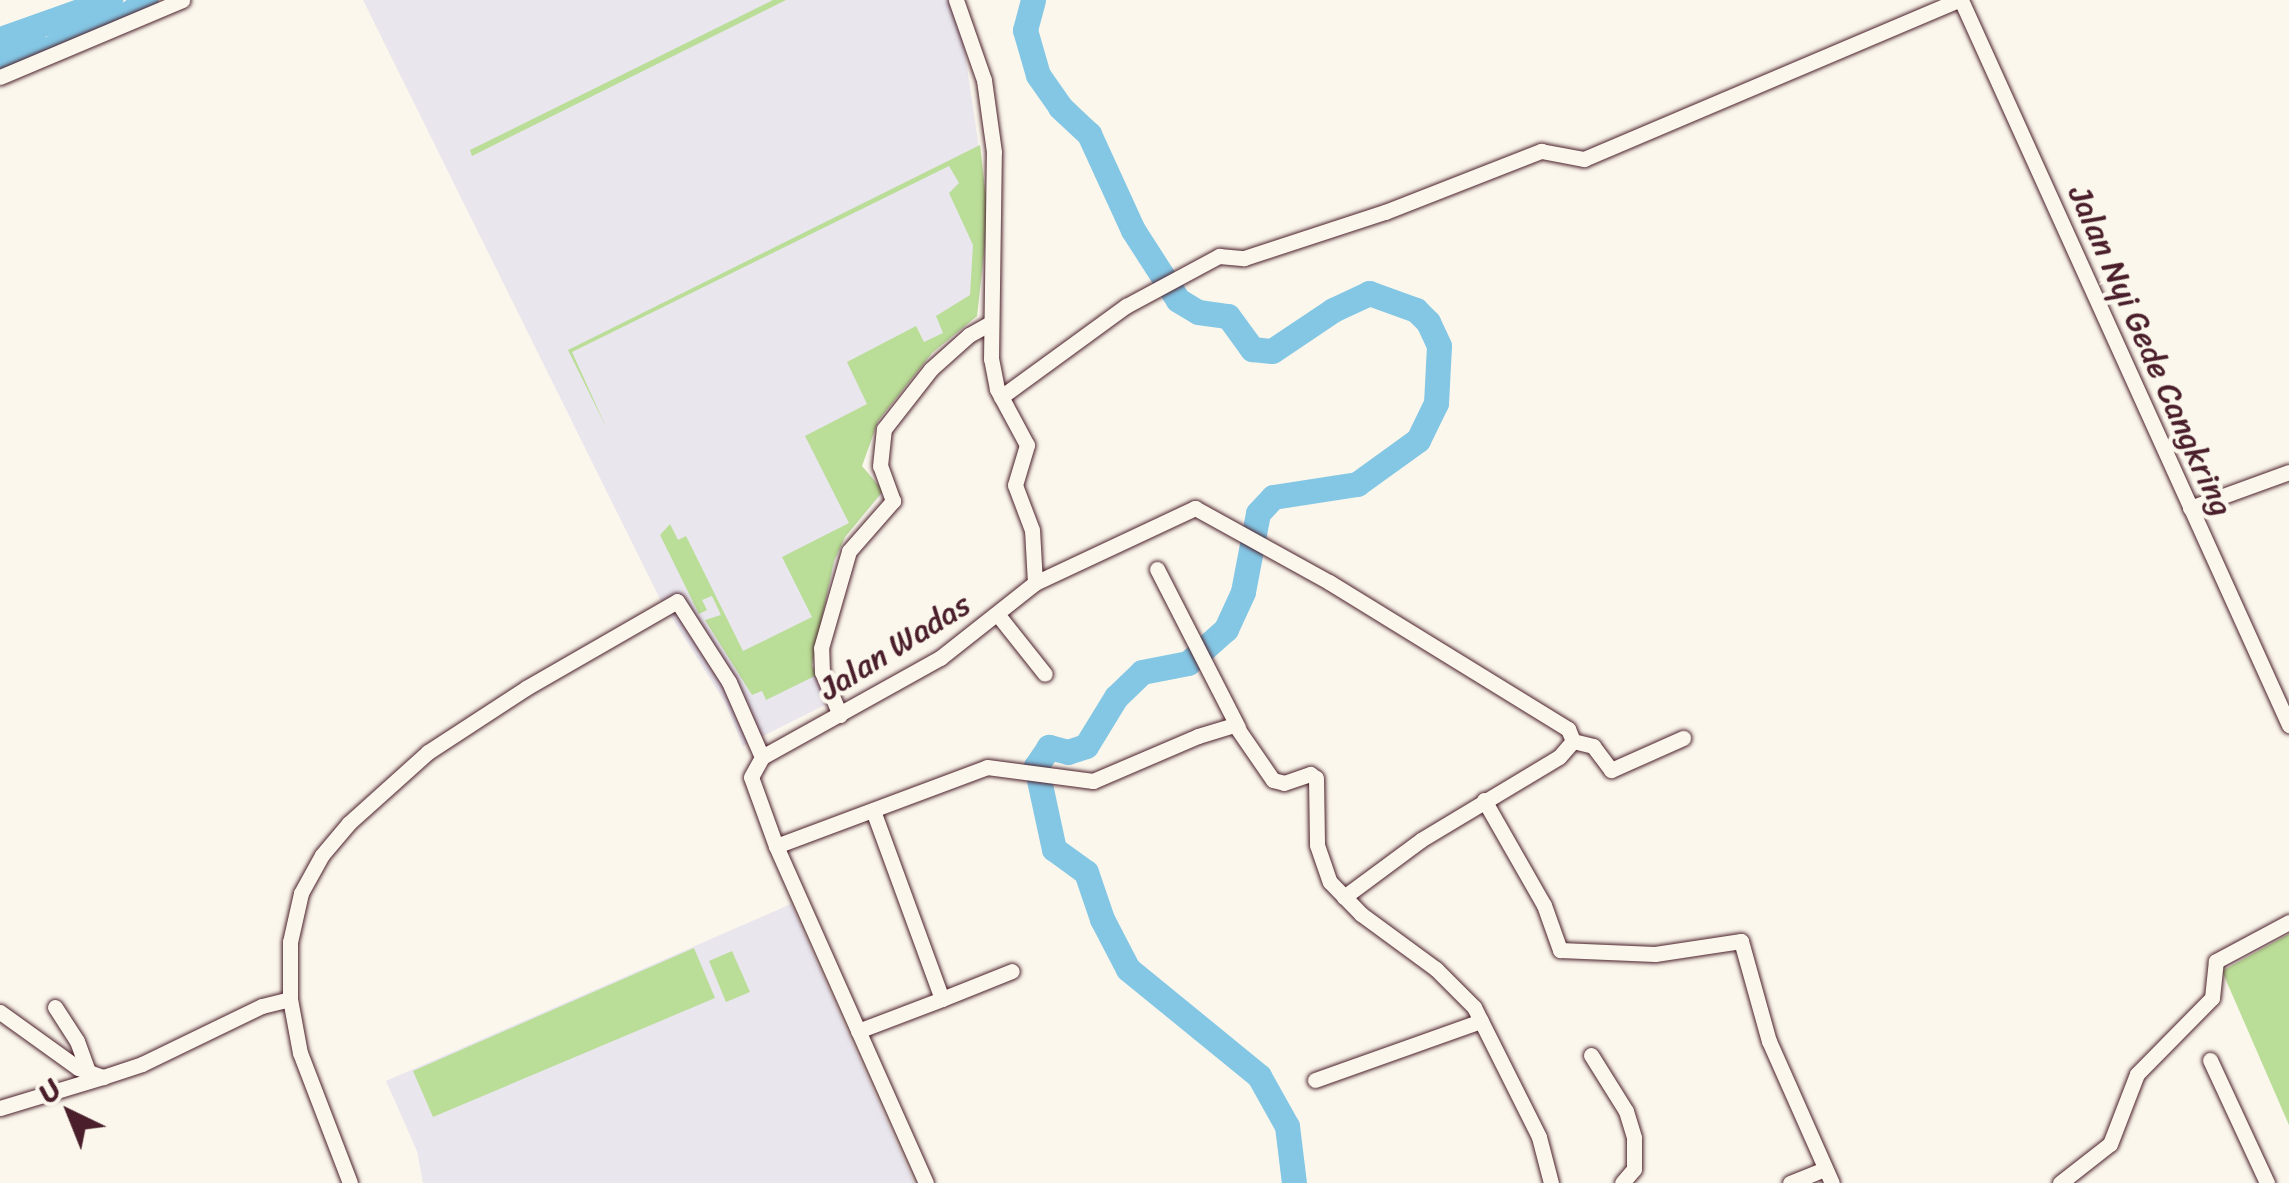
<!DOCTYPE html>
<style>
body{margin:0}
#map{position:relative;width:2289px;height:1183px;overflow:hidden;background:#fbf7ec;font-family:Sriracha,sans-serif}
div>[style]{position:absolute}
.built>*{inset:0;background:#e9e6ee}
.green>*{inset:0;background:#badd97}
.river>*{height:25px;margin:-12.5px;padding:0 12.5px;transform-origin:12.5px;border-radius:12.5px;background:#84c7e5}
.roads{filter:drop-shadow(0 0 2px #4a1f2b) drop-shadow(0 0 2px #4a1f2b)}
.minor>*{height:15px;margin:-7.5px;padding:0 7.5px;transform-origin:7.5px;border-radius:7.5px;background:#fbf7ec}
span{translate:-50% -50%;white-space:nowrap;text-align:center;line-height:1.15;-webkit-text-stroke:9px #fbf7ec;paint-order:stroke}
.street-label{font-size:32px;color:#4a1f2b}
.north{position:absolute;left:20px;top:1063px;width:100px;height:100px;-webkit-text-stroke:8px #fbf7ec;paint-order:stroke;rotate:317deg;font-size:28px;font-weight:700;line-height:40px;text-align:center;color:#4a1f2b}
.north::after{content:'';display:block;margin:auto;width:35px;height:45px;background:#4a1f2b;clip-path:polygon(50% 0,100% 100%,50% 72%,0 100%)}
</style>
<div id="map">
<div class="built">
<i style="clip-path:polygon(363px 0,949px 0,962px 33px,989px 216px,977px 316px,932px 353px,878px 421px,862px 466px,884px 491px,845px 537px,835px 561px,812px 665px,827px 704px,743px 746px,725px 702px,660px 599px)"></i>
<i style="clip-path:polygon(791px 904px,914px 1183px,423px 1183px,417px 1151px,386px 1081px)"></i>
</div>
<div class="green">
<i style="clip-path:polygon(773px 0,786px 0,472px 156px,470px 150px)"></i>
<i style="clip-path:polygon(980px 145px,988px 216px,977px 316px,932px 353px,878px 421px,862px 466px,883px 491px,845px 537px,834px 561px,812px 665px,817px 675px,766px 700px,762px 691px,752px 695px,705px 620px,721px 615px,712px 596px,702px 600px,707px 610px,699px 614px,660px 535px,670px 524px,678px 540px,686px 536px,743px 651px,812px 617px,782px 557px,849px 523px,805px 436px,867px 404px,847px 362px,916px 326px,924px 342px,943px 333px,936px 316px,970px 295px,973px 245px,949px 193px,959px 183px,949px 166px,572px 352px,607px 429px,568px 350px)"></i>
<i style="clip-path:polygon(2289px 934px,2289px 1125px,2222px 971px)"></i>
<i style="clip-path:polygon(694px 948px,715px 998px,433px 1117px,413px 1071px)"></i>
<i style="clip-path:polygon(732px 951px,750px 992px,726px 1002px,709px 961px)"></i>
</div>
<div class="river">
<i style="left:1033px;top:0;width:31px;rotate:105deg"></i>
<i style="left:1025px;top:30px;width:47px;rotate:73.9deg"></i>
<i style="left:1038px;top:75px;width:39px;rotate:55deg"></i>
<i style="left:1060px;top:107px;width:40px;rotate:43deg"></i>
<i style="left:1089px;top:134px;width:106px;rotate:65.4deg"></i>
<i style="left:1133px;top:230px;width:83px;rotate:57.3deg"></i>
<i style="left:1178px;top:300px;width:23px;rotate:31deg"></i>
<i style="left:1198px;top:312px;width:30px;rotate:8deg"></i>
<i style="left:1228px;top:316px;width:41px;rotate:54deg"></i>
<i style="left:1252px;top:349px;width:20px;rotate:6deg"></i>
<i style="left:1272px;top:351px;width:73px;rotate:-33.9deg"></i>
<i style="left:1333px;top:310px;width:40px;rotate:-25deg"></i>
<i style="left:1369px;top:293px;width:50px;rotate:19.9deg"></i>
<i style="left:1416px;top:310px;width:17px;rotate:45deg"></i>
<i style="left:1428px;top:322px;width:26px;rotate:65deg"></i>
<i style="left:1439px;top:346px;width:57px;rotate:93deg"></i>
<i style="left:1436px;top:403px;width:41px;rotate:115.9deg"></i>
<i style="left:1418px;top:440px;width:75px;rotate:144.2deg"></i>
<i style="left:1357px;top:484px;width:85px;rotate:171.2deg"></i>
<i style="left:1273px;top:497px;width:22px;rotate:133deg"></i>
<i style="left:1258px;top:513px;width:80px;rotate:100.8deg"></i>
<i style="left:1243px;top:592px;width:41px;rotate:114.7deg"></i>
<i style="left:1226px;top:629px;width:51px;rotate:138.2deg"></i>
<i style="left:1188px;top:663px;width:47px;rotate:168.9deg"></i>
<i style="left:1142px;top:672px;width:36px;rotate:136deg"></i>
<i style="left:1116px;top:697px;width:57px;rotate:121.5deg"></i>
<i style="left:1086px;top:746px;width:19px;rotate:162deg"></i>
<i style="left:1068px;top:752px;width:20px;rotate:-165deg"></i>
<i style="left:1049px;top:747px;width:23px;rotate:124deg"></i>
<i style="left:1036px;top:766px;width:85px;rotate:77.8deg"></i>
<i style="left:1054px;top:849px;width:39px;rotate:36deg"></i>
<i style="left:1086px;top:872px;width:50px;rotate:71.2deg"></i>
<i style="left:1102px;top:919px;width:56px;rotate:62.5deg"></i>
<i style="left:1128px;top:969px;width:169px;rotate:39.2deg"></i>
<i style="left:1259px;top:1076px;width:57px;rotate:60.8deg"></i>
<i style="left:1287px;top:1126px;width:57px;rotate:83deg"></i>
<i style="left:0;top:39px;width:117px;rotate:-19.5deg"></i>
<i style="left:0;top:60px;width:36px;rotate:-28deg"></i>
<i style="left:32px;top:43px;width:16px;rotate:35deg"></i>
<i style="left:45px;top:52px;width:42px;rotate:-33.3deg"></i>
<i style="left:80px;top:29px;width:47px;rotate:-16.1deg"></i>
<i style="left:125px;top:16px;width:26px;rotate:-37deg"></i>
</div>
<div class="roads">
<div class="minor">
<i style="left:1961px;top:0;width:796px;rotate:65.66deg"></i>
<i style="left:0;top:77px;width:198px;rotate:-22.9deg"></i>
<i style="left:1001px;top:397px;width:155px;rotate:-36.1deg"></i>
<i style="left:1126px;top:306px;width:106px;rotate:-28.3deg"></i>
<i style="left:1219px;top:256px;width:25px;rotate:5deg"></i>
<i style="left:1244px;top:258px;width:148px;rotate:-18.1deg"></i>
<i style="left:1385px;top:212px;width:168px;rotate:-21.4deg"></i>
<i style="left:1541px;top:151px;width:44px;rotate:10.5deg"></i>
<i style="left:1584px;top:159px;width:406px;rotate:-23deg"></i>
<i style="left:2190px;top:508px;width:105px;rotate:-20deg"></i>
<i style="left:1157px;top:569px;width:178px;rotate:62.9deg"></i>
<i style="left:1035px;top:583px;width:177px;rotate:-25.1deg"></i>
<i style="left:1195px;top:508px;width:153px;rotate:28.9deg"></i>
<i style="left:1329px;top:582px;width:281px;rotate:31.6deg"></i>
<i style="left:1568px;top:729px;width:13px;rotate:67deg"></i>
<i style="left:1573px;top:741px;width:21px;rotate:131deg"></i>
<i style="left:1559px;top:757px;width:161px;rotate:149deg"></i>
<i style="left:1421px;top:840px;width:96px;rotate:143.5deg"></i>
<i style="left:998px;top:615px;width:75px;rotate:51.5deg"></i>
<i style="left:840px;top:715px;width:47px;rotate:-112.7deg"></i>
<i style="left:822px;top:672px;width:24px;rotate:-92deg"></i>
<i style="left:821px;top:648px;width:101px;rotate:-73.9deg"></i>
<i style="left:849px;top:551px;width:67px;rotate:-48.7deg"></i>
<i style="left:893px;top:501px;width:37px;rotate:-110deg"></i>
<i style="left:880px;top:466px;width:37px;rotate:-84deg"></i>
<i style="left:884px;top:429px;width:76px;rotate:-51.9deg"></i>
<i style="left:931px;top:369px;width:51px;rotate:-41.8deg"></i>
<i style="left:969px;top:335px;width:25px;rotate:-29deg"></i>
<i style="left:1573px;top:741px;width:21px;rotate:14deg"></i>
<i style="left:1593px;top:746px;width:30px;rotate:53deg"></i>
<i style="left:1611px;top:770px;width:79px;rotate:-24deg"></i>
<i style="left:1484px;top:800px;width:121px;rotate:60.3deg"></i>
<i style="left:1544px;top:905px;width:48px;rotate:70.4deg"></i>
<i style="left:1560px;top:950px;width:95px;rotate:2.4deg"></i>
<i style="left:1655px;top:954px;width:87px;rotate:-8.6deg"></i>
<i style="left:1741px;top:941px;width:104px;rotate:74.4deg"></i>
<i style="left:1769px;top:1041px;width:155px;rotate:66.1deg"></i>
<i style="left:776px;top:846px;width:225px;rotate:-20.5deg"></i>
<i style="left:987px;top:767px;width:107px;rotate:7.5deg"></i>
<i style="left:1093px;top:781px;width:114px;rotate:-23.2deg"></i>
<i style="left:1198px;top:736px;width:39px;rotate:-17deg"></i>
<i style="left:1235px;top:725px;width:67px;rotate:55.4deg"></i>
<i style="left:1273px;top:780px;width:11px;rotate:15deg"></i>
<i style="left:1284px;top:783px;width:28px;rotate:-19deg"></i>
<i style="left:1310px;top:774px;width:7px;rotate:34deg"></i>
<i style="left:1316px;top:778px;width:67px;rotate:89.1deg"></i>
<i style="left:1317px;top:845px;width:39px;rotate:71deg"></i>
<i style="left:1330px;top:882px;width:45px;rotate:45.9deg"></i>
<i style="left:1361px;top:914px;width:93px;rotate:36.3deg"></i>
<i style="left:1436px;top:969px;width:54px;rotate:45deg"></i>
<i style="left:1474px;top:1007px;width:145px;rotate:63.4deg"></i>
<i style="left:1539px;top:1137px;width:48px;rotate:75.4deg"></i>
<i style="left:942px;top:999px;width:75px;rotate:-21.8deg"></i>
<i style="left:55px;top:1007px;width:40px;rotate:57.1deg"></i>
<i style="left:77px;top:1041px;width:33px;rotate:70deg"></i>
<i style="left:0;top:1012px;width:96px;rotate:35.7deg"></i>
<i style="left:78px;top:1068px;width:27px;rotate:20deg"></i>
<i style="left:103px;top:1077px;width:41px;rotate:-18.4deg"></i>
<i style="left:142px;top:1064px;width:133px;rotate:-25.8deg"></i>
<i style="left:262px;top:1006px;width:29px;rotate:-14deg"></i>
<i style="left:858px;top:1031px;width:90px;rotate:-20.9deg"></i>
<i style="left:942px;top:999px;width:201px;rotate:-110.1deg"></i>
<i style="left:1591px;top:1055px;width:66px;rotate:58deg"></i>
<i style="left:1626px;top:1111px;width:28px;rotate:73deg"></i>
<i style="left:1634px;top:1138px;width:31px;rotate:90deg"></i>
<i style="left:1634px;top:1169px;width:18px;rotate:131deg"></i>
<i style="left:2210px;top:1060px;width:136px;rotate:65.1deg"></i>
<i style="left:1315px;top:1080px;width:176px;rotate:-19.6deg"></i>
<i style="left:0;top:1108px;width:108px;rotate:-16.8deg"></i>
<i style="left:350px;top:1183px;width:139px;rotate:-111deg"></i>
<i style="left:300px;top:1053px;width:55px;rotate:-100.5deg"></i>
<i style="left:290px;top:999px;width:57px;rotate:-90deg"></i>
<i style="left:290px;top:942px;width:50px;rotate:-77.3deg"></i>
<i style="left:301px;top:893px;width:43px;rotate:-61.1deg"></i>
<i style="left:322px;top:855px;width:42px;rotate:-49.8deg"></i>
<i style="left:349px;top:823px;width:106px;rotate:-41.9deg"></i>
<i style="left:428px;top:752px;width:117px;rotate:-33.1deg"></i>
<i style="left:526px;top:688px;width:174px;rotate:-29.9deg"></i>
<i style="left:677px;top:601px;width:96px;rotate:57.3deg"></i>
<i style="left:729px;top:682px;width:82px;rotate:66.3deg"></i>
<i style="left:926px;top:1183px;width:369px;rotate:-114deg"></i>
<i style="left:776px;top:846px;width:73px;rotate:-109.9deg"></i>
<i style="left:751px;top:777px;width:23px;rotate:-61deg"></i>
<i style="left:762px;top:757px;width:204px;rotate:-29.1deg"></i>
<i style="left:940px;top:658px;width:121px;rotate:-38.3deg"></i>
<i style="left:1035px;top:583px;width:53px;rotate:-93.2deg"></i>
<i style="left:1032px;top:530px;width:48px;rotate:-110.7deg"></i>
<i style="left:1015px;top:485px;width:42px;rotate:-73.3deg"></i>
<i style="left:1027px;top:445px;width:64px;rotate:-118.2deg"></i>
<i style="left:997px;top:389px;width:31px;rotate:-101deg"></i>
<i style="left:991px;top:359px;width:207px;rotate:-89.2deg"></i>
<i style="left:994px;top:152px;width:73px;rotate:-97.9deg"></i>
<i style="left:984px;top:80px;width:85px;rotate:-109.3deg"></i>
<i style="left:1790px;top:1183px;width:37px;rotate:-22deg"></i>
<i style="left:2060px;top:1183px;width:63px;rotate:-38deg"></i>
<i style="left:2110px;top:1144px;width:75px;rotate:-68.9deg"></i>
<i style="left:2137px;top:1074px;width:107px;rotate:-45.4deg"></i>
<i style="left:2212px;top:998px;width:37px;rotate:-84deg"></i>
<i style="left:2216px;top:961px;width:83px;rotate:-28.1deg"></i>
</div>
</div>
<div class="street-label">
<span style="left:2150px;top:351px;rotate:66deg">Jalan Nyi Gede Cangkring</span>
<span style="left:895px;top:647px;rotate:-32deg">Jalan Wadas</span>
</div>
<div class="north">U</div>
</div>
